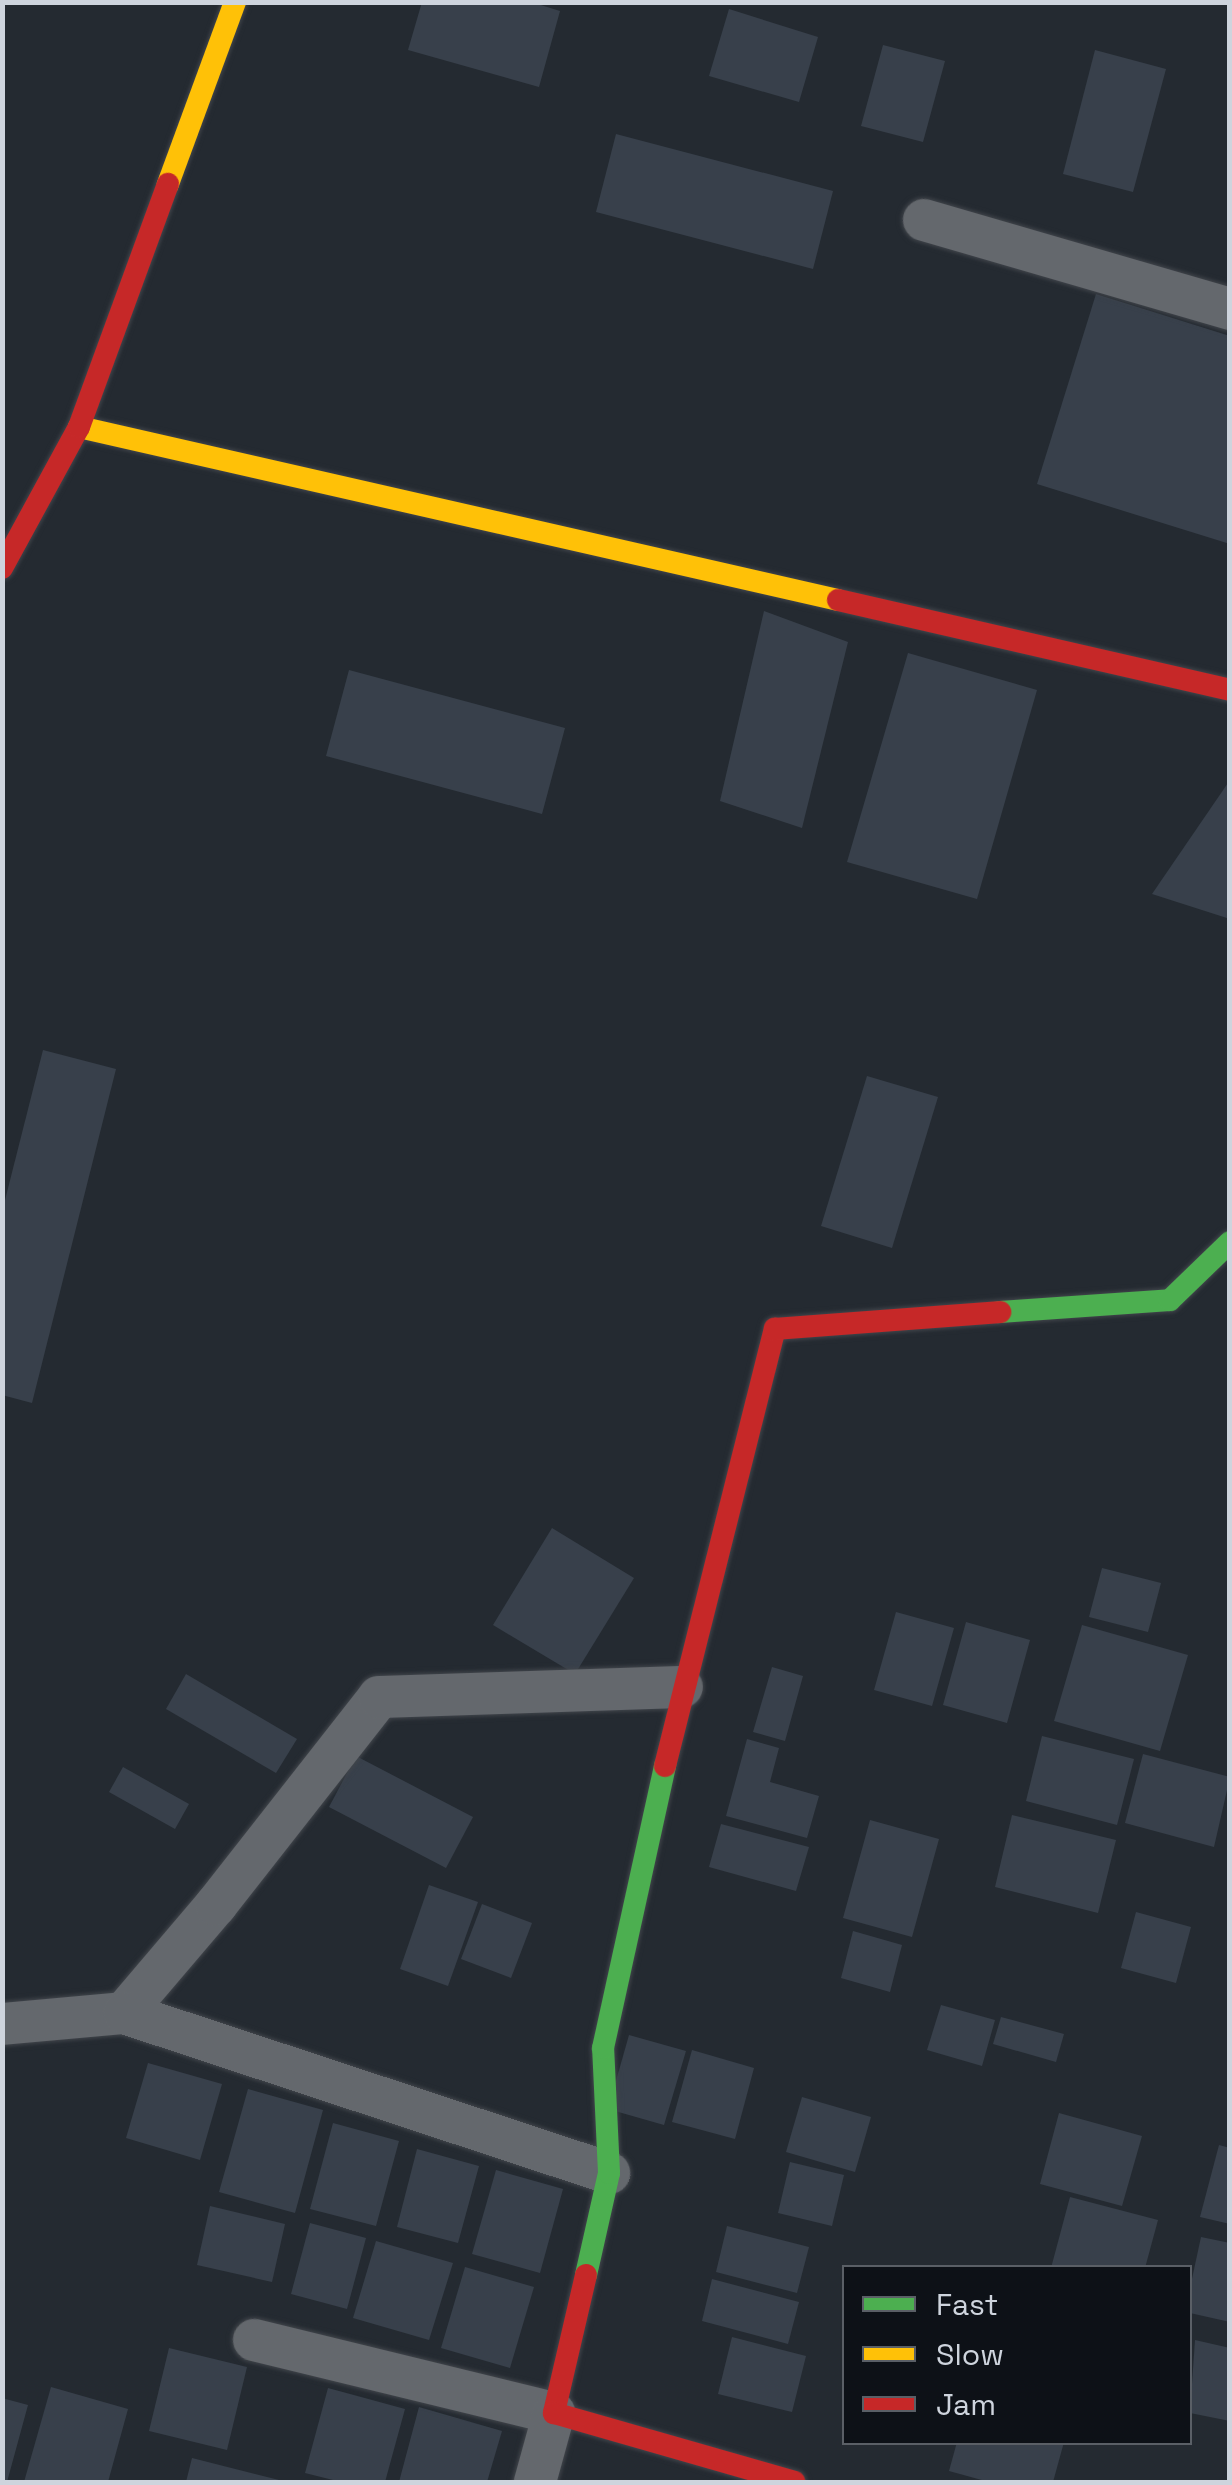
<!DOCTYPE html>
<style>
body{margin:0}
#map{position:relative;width:1232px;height:2485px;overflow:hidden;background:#242a31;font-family:"Space Grotesk",sans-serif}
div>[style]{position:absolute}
.building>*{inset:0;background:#38404b}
.roads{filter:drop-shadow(0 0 2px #41454b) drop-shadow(0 0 2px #41454b)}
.street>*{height:42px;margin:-21px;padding:0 21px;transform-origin:21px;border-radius:21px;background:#64686d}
.fast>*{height:22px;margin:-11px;padding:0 11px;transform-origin:11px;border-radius:11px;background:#4caf50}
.slow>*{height:22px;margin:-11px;padding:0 11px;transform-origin:11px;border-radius:11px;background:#ffc107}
.jam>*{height:22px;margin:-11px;padding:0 11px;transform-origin:11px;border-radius:11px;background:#c62828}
span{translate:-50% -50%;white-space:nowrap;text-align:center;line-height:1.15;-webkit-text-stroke:8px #0d1117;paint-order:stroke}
.frame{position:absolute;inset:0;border:5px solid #ced4dd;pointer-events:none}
.legend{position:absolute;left:842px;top:2265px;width:350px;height:180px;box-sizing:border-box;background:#0d1117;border:2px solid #5a5f66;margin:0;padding:12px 18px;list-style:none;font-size:30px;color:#ced4dd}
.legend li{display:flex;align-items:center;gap:20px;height:50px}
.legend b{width:50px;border:2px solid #5a5f66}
</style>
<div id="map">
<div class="building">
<i style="clip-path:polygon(422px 2px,531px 2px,560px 11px,539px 87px,408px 50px)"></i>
<i style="clip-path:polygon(729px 9px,818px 37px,799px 102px,709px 76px)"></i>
<i style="clip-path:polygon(883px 45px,945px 61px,923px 142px,861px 126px)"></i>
<i style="clip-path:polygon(1095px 50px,1166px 69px,1133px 192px,1063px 174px)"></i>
<i style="clip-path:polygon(616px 134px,833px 191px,813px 269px,596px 212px)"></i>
<i style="clip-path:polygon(1096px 294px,1230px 336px,1230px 544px,1037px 484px)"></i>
<i style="clip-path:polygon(764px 611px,848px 642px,802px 828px,720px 801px)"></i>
<i style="clip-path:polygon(908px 653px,1037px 690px,977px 899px,847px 862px)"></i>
<i style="clip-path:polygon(349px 670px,565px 728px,542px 814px,326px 756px)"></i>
<i style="clip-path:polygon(1230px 780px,1230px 919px,1152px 894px)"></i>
<i style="clip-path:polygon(43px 1050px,116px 1069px,32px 1403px,2px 1395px,2px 1212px)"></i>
<i style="clip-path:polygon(867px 1076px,938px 1097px,892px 1248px,821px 1226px)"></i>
<i style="clip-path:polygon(552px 1528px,634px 1578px,575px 1674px,493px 1625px)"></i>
<i style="clip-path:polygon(1102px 1568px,1161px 1583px,1148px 1632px,1089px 1617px)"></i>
<i style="clip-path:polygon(896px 1612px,954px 1628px,932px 1706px,874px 1690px)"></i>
<i style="clip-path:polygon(966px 1622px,1030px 1640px,1007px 1723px,943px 1705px)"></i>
<i style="clip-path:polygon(1082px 1625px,1188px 1655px,1160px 1751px,1054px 1721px)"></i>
<i style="clip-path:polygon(772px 1667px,803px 1676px,785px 1741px,753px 1732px)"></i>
<i style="clip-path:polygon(186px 1674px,297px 1739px,276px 1773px,166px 1709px)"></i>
<i style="clip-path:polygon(1042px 1736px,1134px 1759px,1117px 1825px,1026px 1801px)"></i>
<i style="clip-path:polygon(747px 1739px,779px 1748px,770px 1782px,819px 1796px,807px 1838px,726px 1816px)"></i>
<i style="clip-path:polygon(1143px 1754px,1230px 1777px,1214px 1847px,1125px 1823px)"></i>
<i style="clip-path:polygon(356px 1756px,473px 1817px,446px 1868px,329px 1807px)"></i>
<i style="clip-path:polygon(123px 1767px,189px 1804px,175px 1829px,109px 1792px)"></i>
<i style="clip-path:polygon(1012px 1815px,1116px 1840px,1098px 1913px,995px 1887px)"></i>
<i style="clip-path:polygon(870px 1820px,939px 1839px,912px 1937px,843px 1918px)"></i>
<i style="clip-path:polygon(721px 1824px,809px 1847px,796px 1891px,709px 1867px)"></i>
<i style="clip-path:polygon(429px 1885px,478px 1902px,448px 1986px,400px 1969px)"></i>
<i style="clip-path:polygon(482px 1904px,532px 1923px,511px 1978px,461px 1959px)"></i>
<i style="clip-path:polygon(1136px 1912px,1191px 1927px,1176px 1983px,1121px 1968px)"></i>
<i style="clip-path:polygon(853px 1931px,902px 1945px,890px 1992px,841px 1978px)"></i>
<i style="clip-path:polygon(941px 2005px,995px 2020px,982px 2066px,927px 2050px)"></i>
<i style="clip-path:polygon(1001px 2017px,1064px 2034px,1056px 2062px,993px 2044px)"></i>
<i style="clip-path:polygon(629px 2035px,686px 2051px,664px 2125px,608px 2109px)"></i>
<i style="clip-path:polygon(692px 2050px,754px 2068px,735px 2139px,672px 2122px)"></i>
<i style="clip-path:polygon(148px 2063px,222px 2084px,200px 2160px,126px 2138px)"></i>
<i style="clip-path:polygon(248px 2089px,323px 2110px,295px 2213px,219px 2192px)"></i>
<i style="clip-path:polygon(802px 2097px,871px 2117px,855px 2172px,786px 2152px)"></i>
<i style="clip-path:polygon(1059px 2113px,1142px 2136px,1122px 2206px,1040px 2184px)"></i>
<i style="clip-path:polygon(333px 2123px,399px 2141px,376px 2226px,310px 2209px)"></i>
<i style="clip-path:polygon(1219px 2145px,1230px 2148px,1230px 2224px,1200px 2217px)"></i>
<i style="clip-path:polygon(417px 2149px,479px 2166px,458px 2243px,397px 2227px)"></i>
<i style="clip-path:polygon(790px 2162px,844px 2175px,832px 2226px,778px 2213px)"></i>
<i style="clip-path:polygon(496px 2170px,563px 2189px,540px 2273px,472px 2254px)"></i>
<i style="clip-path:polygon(1070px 2197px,1158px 2220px,1145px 2268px,1051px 2268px)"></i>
<i style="clip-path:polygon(210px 2206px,285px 2224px,272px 2282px,197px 2265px)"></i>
<i style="clip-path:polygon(310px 2223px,366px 2238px,347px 2309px,291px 2294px)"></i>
<i style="clip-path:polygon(727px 2226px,809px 2247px,797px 2293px,716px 2272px)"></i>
<i style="clip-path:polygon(1201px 2237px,1230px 2243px,1230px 2322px,1190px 2313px,1190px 2288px)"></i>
<i style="clip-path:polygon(376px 2241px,453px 2263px,429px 2340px,353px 2318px)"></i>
<i style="clip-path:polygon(465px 2267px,534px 2287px,510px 2368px,441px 2348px)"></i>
<i style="clip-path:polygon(712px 2279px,799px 2302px,788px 2344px,702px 2321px)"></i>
<i style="clip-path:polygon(732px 2337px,806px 2356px,792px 2412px,718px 2394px)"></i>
<i style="clip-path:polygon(1195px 2340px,1230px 2348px,1230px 2421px,1190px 2413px)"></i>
<i style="clip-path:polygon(169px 2348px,247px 2367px,227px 2450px,149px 2431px)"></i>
<i style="clip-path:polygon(51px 2387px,128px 2409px,108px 2482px,24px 2482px)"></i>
<i style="clip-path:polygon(328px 2388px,405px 2409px,385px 2482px,341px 2482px,305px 2473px)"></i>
<i style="clip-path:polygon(2px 2398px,28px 2405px,7px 2482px,2px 2482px)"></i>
<i style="clip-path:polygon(419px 2407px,502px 2431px,487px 2482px,399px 2482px)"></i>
<i style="clip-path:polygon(957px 2442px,1064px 2442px,1053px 2482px,989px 2482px,949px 2471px)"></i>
<i style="clip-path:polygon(192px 2458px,283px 2481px,282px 2482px,186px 2482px)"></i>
</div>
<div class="roads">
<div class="street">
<i style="left:924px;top:220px;width:319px;rotate:16.2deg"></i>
<i style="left:124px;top:2013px;width:142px;rotate:-49.6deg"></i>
<i style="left:216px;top:1905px;width:264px;rotate:-51.9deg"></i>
<i style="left:379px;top:1697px;width:303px;rotate:-1.9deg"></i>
<i style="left:2px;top:2024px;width:122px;rotate:-5.2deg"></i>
<i style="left:124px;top:2013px;width:511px;rotate:18.26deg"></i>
<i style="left:254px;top:2340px;width:309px;rotate:13.7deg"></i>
<i style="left:554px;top:2413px;width:72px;rotate:105.4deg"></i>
</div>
<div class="fast">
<i style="left:1000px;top:1312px;width:170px;rotate:-4deg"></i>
<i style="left:1170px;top:1300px;width:83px;rotate:-44deg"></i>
<i style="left:586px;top:2275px;width:105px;rotate:-77.3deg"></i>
<i style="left:609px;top:2173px;width:125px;rotate:-92.7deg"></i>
<i style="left:603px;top:2048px;width:289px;rotate:-77.6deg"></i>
</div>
<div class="slow">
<i style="left:168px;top:184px;width:194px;rotate:-69.8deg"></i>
<i style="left:79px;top:427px;width:778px;rotate:12.84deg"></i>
</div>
<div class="jam">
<i style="left:2px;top:568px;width:161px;rotate:-61.4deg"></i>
<i style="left:79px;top:427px;width:259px;rotate:-69.9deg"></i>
<i style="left:838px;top:600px;width:402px;rotate:12.9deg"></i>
<i style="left:665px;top:1766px;width:451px;rotate:-75.9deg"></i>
<i style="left:775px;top:1329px;width:226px;rotate:-4.3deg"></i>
<i style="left:586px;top:2275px;width:142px;rotate:103.1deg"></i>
<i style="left:554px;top:2413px;width:250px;rotate:16deg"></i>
</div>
</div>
<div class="frame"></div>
<ul class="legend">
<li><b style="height:12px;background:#4caf50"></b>Fast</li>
<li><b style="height:12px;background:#ffc107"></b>Slow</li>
<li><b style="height:12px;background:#c62828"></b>Jam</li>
</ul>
</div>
